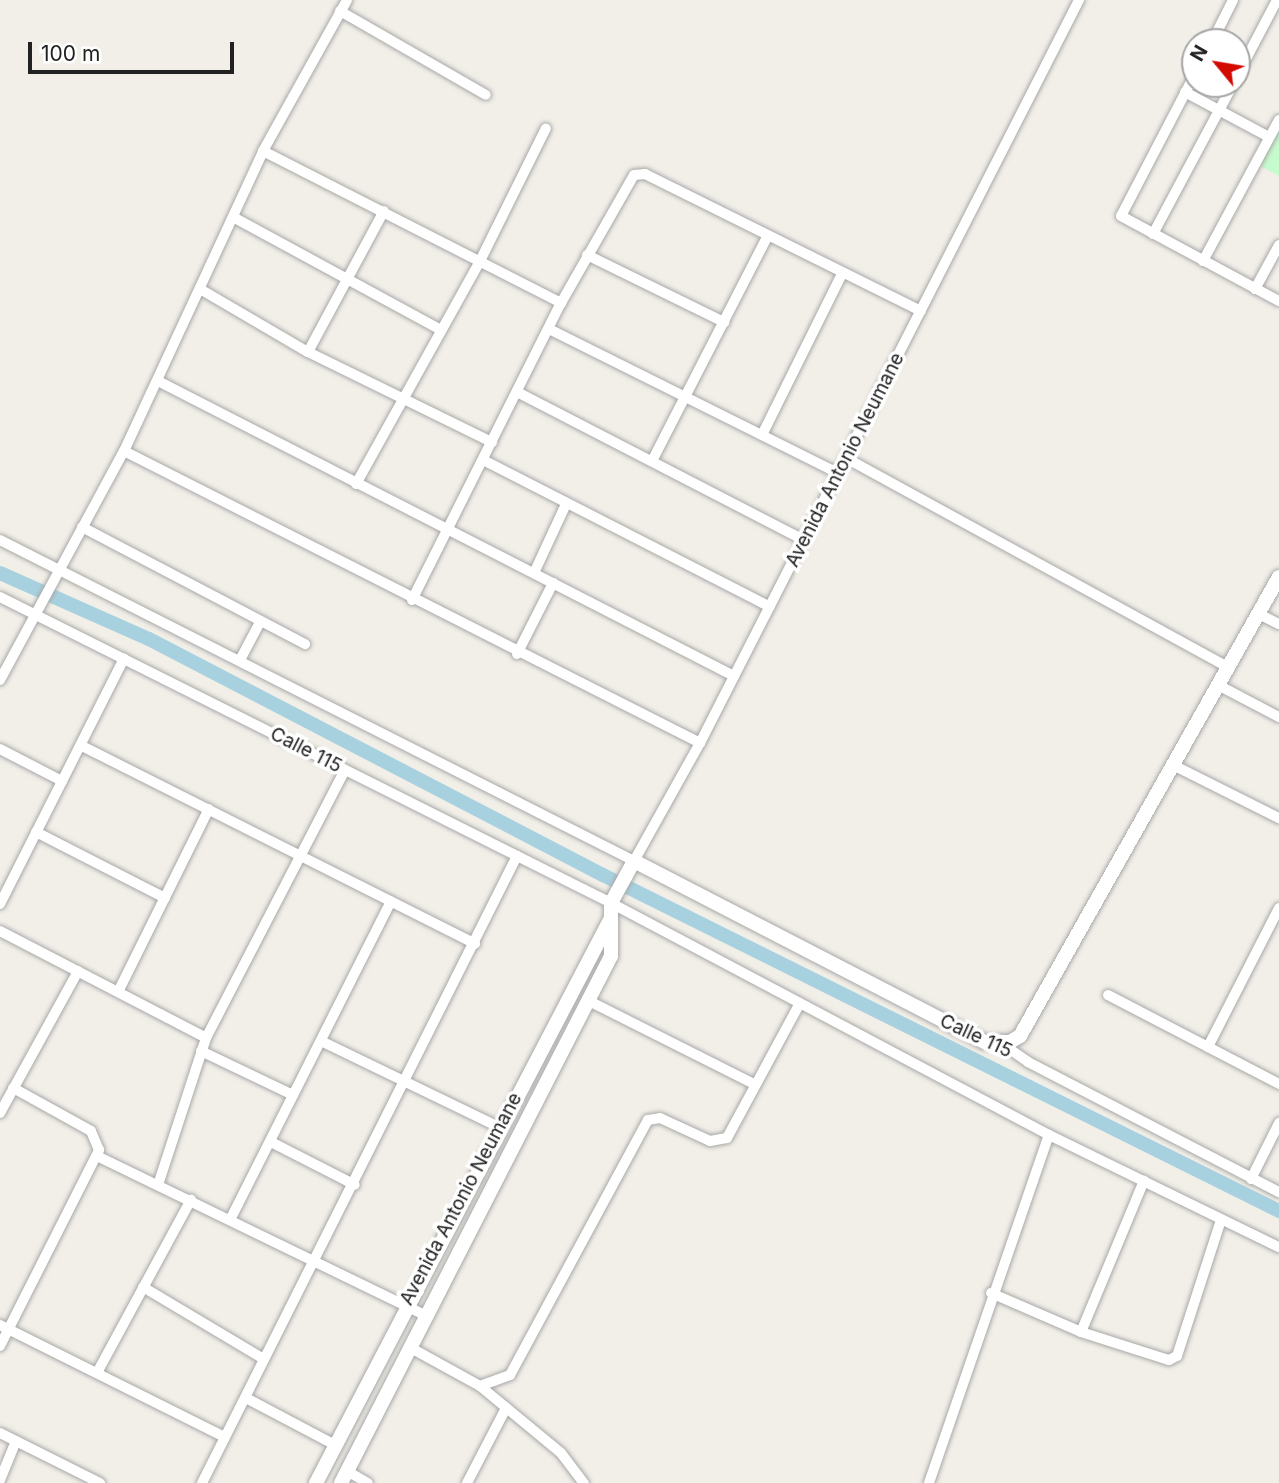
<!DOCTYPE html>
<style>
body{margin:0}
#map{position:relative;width:1279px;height:1483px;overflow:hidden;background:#f2efe8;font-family:Inter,sans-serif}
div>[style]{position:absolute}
.park>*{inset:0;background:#c6fbcd}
.canal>*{height:14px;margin:-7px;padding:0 7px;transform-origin:7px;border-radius:7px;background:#a8d1df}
.roads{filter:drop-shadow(0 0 2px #a8a8a8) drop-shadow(0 0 2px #a8a8a8)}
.minor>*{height:10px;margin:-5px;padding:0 5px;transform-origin:5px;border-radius:5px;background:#fff}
.tertiary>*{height:14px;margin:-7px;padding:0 7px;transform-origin:7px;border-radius:7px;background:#fff}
span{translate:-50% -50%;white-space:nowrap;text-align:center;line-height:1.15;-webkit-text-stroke:7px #fff;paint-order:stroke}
.street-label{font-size:19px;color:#212121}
.north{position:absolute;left:1181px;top:28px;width:70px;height:70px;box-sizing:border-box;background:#fff;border:2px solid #a6a6a6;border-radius:50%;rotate:300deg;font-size:19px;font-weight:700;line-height:28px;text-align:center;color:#212121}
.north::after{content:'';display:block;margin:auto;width:24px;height:32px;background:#d30900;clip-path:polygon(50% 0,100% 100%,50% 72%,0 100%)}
.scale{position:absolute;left:28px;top:42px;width:206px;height:32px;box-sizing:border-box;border:4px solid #212121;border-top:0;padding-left:9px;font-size:21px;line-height:24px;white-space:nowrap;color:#212121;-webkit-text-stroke:5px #fff;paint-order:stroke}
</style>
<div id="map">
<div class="park">
<i style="clip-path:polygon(1279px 123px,1279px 176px,1257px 164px)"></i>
</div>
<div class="canal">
<i style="left:0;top:573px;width:163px;rotate:23.9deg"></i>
<i style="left:149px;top:639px;width:512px;rotate:27.47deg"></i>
<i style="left:603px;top:875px;width:755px;rotate:26.43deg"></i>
</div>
<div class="roads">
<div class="minor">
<i style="left:340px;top:11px;width:168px;rotate:29.9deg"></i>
<i style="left:1212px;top:42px;width:47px;rotate:-63.4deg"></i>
<i style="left:1195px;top:74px;width:160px;rotate:117.5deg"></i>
<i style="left:1121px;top:216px;width:179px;rotate:28.3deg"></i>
<i style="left:1237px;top:76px;width:86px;rotate:-62.2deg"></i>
<i style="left:1185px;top:92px;width:95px;rotate:28.2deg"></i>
<i style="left:263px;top:151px;width:335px;rotate:27deg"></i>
<i style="left:233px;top:217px;width:237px;rotate:28.5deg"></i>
<i style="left:1153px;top:234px;width:170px;rotate:-61.9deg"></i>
<i style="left:587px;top:255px;width:153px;rotate:26.1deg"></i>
<i style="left:1203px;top:261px;width:160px;rotate:-61.7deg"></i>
<i style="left:200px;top:289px;width:125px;rotate:30.3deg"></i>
<i style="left:308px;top:352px;width:205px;rotate:26.1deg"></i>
<i style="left:1255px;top:289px;width:50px;rotate:-61.4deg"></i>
<i style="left:549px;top:329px;width:323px;rotate:26.5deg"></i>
<i style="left:308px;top:352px;width:160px;rotate:-61.7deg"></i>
<i style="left:158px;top:381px;width:647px;rotate:27.12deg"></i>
<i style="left:519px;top:393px;width:321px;rotate:27.3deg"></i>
<i style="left:763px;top:433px;width:178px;rotate:-63.6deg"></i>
<i style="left:124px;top:451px;width:646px;rotate:26.88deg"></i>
<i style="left:846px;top:458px;width:435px;rotate:28.7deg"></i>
<i style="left:483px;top:460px;width:322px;rotate:27.1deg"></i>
<i style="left:652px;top:461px;width:252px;rotate:-62.8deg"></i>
<i style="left:356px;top:484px;width:255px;rotate:-60.9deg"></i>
<i style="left:480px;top:261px;width:148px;rotate:-63.6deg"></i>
<i style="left:82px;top:527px;width:252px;rotate:27.7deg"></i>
<i style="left:0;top:540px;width:711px;rotate:26.85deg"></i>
<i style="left:634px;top:861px;width:135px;rotate:-60.8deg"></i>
<i style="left:700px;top:743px;width:834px;rotate:-62.97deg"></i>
<i style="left:534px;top:573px;width:76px;rotate:-65.1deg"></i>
<i style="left:0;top:597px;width:683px;rotate:26.6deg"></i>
<i style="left:611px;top:903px;width:496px;rotate:27.9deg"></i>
<i style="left:1049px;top:1135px;width:256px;rotate:26deg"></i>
<i style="left:412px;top:600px;width:332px;rotate:-63.4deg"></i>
<i style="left:561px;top:303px;width:147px;rotate:-60.3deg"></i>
<i style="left:634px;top:175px;width:11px;rotate:-5deg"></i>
<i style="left:645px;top:174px;width:308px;rotate:26.4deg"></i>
<i style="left:1259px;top:614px;width:22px;rotate:27deg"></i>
<i style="left:517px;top:654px;width:80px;rotate:-63.1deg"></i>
<i style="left:240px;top:660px;width:43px;rotate:-62.2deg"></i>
<i style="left:0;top:680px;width:260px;rotate:-61.6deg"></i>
<i style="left:124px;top:451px;width:331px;rotate:-65.1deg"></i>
<i style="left:263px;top:151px;width:173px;rotate:-60.9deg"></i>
<i style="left:1218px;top:685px;width:69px;rotate:27.7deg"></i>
<i style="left:82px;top:746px;width:440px;rotate:26.7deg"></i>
<i style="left:0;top:749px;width:70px;rotate:27.3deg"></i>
<i style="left:1171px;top:764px;width:121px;rotate:26.6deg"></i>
<i style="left:36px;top:832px;width:145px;rotate:27.1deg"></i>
<i style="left:0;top:904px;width:275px;rotate:-63.2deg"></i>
<i style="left:1279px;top:908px;width:156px;rotate:117.1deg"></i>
<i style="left:1208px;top:1047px;width:80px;rotate:27.5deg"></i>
<i style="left:0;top:931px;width:232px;rotate:27.4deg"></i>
<i style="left:119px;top:990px;width:202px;rotate:-63.6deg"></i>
<i style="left:1108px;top:995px;width:113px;rotate:27.5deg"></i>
<i style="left:589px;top:1001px;width:185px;rotate:26.7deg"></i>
<i style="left:321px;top:1041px;width:198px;rotate:25.8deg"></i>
<i style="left:1001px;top:1043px;width:33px;rotate:35deg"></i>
<i style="left:1028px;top:1062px;width:283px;rotate:27.4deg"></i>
<i style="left:201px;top:1051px;width:102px;rotate:25.6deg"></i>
<i style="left:0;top:1113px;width:162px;rotate:-61.2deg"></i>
<i style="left:271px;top:1142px;width:94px;rotate:27.1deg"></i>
<i style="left:99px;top:1157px;width:366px;rotate:25.9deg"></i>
<i style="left:1251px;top:1179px;width:63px;rotate:-63.4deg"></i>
<i style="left:158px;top:1185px;width:155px;rotate:-71.9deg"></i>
<i style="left:206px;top:1038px;width:302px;rotate:-62.6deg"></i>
<i style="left:230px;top:1220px;width:357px;rotate:-63.2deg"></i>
<i style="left:143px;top:1287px;width:141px;rotate:30.8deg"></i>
<i style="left:991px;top:1293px;width:98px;rotate:23.4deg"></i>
<i style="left:1081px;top:1332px;width:92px;rotate:17.7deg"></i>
<i style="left:1169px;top:1360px;width:9px;rotate:-27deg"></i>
<i style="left:1177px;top:1356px;width:143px;rotate:-72.1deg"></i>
<i style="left:0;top:1325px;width:251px;rotate:26.5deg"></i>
<i style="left:1081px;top:1332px;width:164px;rotate:-67.4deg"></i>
<i style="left:0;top:1346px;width:220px;rotate:-63.2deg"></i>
<i style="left:99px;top:1150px;width:21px;rotate:-113deg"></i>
<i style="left:91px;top:1131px;width:89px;rotate:-151.1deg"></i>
<i style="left:411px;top:1348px;width:79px;rotate:28.8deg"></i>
<i style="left:480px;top:1386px;width:32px;rotate:-20deg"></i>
<i style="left:510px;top:1375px;width:290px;rotate:-61.6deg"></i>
<i style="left:648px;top:1120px;width:12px;rotate:-9deg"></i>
<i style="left:660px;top:1118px;width:55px;rotate:24.7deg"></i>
<i style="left:710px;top:1141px;width:17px;rotate:-10deg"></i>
<i style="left:727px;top:1138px;width:153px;rotate:-61.6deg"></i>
<i style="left:98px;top:1371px;width:195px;rotate:-61.5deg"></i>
<i style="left:480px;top:1386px;width:105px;rotate:39.6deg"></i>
<i style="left:561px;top:1453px;width:38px;rotate:53deg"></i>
<i style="left:246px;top:1398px;width:101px;rotate:27.8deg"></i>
<i style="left:0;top:1433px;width:112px;rotate:26.6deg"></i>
<i style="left:347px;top:1471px;width:24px;rotate:30deg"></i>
<i style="left:0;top:1480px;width:42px;rotate:-67.7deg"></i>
<i style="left:202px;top:1483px;width:702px;rotate:-63.33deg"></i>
<i style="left:467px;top:1483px;width:85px;rotate:-62.5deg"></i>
<i style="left:929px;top:1483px;width:368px;rotate:-71deg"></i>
</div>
<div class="tertiary">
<i style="left:316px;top:1483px;width:637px;rotate:-62.43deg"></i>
<i style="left:341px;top:1483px;width:592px;rotate:-62.87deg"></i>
<i style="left:611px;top:956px;width:53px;rotate:-90deg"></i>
<i style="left:611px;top:903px;width:48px;rotate:-61.3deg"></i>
<i style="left:634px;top:861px;width:395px;rotate:27.3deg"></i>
<i style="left:985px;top:1042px;width:25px"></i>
<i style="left:1010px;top:1042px;width:12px;rotate:-31deg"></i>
<i style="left:1020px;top:1036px;width:527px;rotate:-60.57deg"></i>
</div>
</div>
<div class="street-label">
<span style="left:845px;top:460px;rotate:-63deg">Avenida Antonio Neumane</span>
<span style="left:306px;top:750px;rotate:27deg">Calle 115</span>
<span style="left:976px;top:1036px;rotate:25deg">Calle 115</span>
<span style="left:461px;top:1199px;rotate:-62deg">Avenida Antonio Neumane</span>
</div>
<div class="north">N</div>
<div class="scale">100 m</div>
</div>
